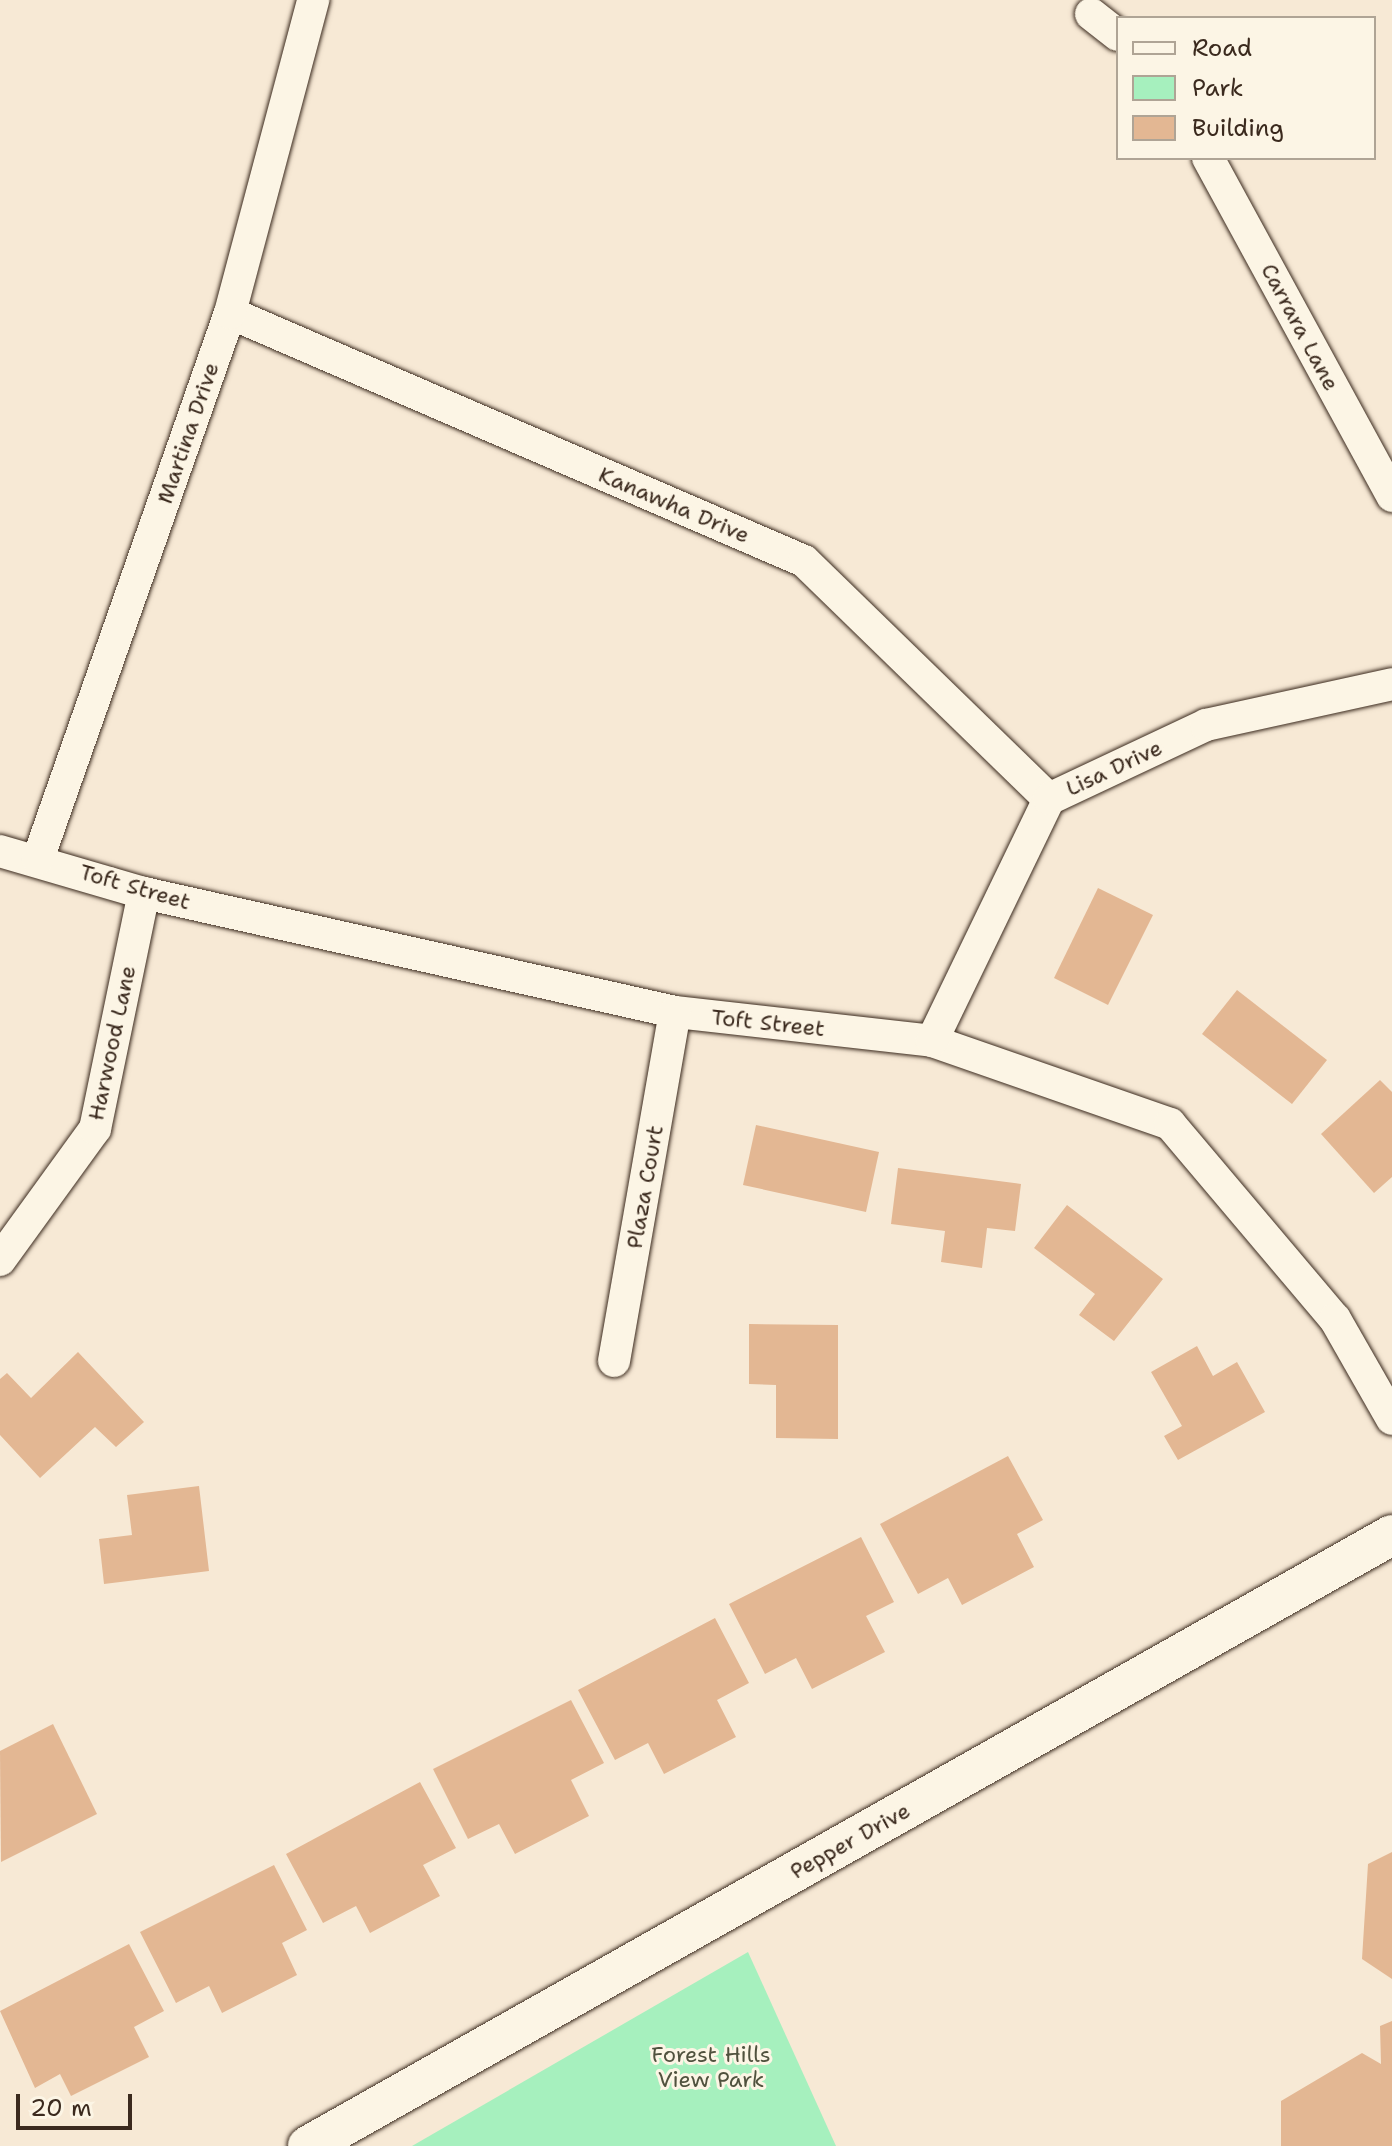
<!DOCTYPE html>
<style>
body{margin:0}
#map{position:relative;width:1392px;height:2146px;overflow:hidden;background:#f7e9d5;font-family:"Shantell Sans",sans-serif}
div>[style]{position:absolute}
.green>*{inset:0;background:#a6f0be}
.building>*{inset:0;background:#e3b793}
.roads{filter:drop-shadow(0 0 2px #3b2a1e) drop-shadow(0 0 2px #3b2a1e)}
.minor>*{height:32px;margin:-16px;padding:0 16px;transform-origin:16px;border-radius:16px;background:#fcf5e5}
.tertiary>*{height:40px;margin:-20px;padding:0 20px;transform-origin:20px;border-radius:20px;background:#fcf5e5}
span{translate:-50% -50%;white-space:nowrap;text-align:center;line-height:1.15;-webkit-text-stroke:6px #fcf5e5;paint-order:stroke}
.street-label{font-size:22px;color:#3b2a1e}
.park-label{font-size:22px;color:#50523e}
.legend{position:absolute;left:1116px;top:16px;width:260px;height:144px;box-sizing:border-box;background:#fcf5e5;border:2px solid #afa495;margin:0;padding:10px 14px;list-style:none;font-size:24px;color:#3b2a1e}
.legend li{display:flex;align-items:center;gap:16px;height:40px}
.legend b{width:40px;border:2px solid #afa495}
.scale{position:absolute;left:16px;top:2094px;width:116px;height:36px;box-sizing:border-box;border:4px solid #3b2a1e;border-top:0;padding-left:10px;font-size:24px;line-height:28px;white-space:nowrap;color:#3b2a1e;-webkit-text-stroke:6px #fcf5e5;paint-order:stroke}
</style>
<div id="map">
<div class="green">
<i style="clip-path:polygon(748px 1952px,836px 2146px,412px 2146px)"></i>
</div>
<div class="building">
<i style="clip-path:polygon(1098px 888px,1153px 915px,1108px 1005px,1054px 978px)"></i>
<i style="clip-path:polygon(1237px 990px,1327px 1060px,1292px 1104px,1202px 1034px)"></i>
<i style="clip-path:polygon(1380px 1080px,1392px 1092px,1392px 1177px,1374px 1193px,1321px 1134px)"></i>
<i style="clip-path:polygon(756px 1125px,879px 1152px,866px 1212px,743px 1185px)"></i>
<i style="clip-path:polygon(898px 1168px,1021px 1184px,1015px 1231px,987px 1228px,982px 1268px,941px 1262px,945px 1231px,891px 1224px)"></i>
<i style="clip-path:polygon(1067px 1205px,1163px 1279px,1114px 1341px,1079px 1315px,1095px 1294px,1034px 1248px)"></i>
<i style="clip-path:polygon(749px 1324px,838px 1325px,838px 1439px,776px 1438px,776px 1385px,749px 1384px)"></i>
<i style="clip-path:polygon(1197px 1346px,1213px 1376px,1237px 1362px,1265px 1412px,1178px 1460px,1164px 1436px,1182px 1426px,1151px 1372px)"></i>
<i style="clip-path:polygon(78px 1352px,144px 1422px,116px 1447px,95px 1427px,40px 1478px,0 1435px,0 1379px,7px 1373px,31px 1398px)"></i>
<i style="clip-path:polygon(1008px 1456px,1043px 1520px,1017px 1534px,1034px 1567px,962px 1605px,948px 1578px,918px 1594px,880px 1524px)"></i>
<i style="clip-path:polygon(199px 1486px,209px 1571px,104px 1584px,99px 1539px,132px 1535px,127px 1495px)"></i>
<i style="clip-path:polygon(861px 1537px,894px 1602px,866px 1616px,885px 1652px,812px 1689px,796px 1658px,765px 1674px,729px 1604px)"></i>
<i style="clip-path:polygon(715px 1618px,749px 1683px,717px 1700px,736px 1737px,664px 1774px,648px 1743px,615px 1760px,578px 1690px)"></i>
<i style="clip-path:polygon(571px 1700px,604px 1763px,571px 1780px,589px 1816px,515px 1854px,499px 1824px,468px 1839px,433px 1769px)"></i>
<i style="clip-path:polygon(53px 1724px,97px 1814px,1px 1862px,0 1751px)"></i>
<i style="clip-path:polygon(420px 1782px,456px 1848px,423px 1865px,440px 1896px,370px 1933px,356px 1906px,323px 1923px,286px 1854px)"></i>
<i style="clip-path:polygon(1392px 1852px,1392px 1979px,1362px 1959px,1368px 1864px)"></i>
<i style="clip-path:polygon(274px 1865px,307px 1930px,282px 1943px,297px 1975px,222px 2013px,209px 1986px,176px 2003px,140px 1932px)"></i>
<i style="clip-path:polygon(129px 1944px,164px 2011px,134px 2027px,149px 2057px,71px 2096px,60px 2074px,35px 2088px,0 2011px)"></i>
<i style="clip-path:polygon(1392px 2021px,1392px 2146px,1281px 2146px,1281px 2101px,1362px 2053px,1381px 2064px,1380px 2026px)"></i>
</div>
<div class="roads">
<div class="minor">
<i style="left:1091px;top:14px;width:34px;rotate:38deg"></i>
<i style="left:1208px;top:158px;width:385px;rotate:61.4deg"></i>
<i style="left:230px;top:313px;width:625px;rotate:23.37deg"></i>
<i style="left:804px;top:561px;width:342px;rotate:44.2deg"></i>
<i style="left:0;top:851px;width:150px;rotate:16.3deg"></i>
<i style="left:144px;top:893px;width:544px;rotate:12.63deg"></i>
<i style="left:675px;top:1012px;width:259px;rotate:6.4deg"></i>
<i style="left:932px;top:1041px;width:252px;rotate:19.2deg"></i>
<i style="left:1170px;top:1124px;width:255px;rotate:49.8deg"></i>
<i style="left:1335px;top:1319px;width:115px;rotate:60.3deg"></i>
<i style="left:38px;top:859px;width:579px;rotate:-70.63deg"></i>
<i style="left:230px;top:313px;width:324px;rotate:-75.1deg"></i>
<i style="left:932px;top:1041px;width:269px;rotate:-64.2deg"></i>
<i style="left:1049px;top:799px;width:174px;rotate:-25.2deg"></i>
<i style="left:1206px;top:725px;width:190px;rotate:-12.4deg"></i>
<i style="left:0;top:1260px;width:162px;rotate:-54.1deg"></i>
<i style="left:95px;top:1129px;width:241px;rotate:-78.3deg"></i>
<i style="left:614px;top:1361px;width:354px;rotate:-80.1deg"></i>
</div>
<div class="tertiary">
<i style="left:308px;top:2146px;width:1244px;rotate:-29.41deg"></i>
</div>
</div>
<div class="street-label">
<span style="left:1300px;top:327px;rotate:62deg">Carrara Lane</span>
<span style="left:188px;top:433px;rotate:-71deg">Martina Drive</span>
<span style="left:674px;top:505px;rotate:23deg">Kanawha Drive</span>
<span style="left:1114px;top:768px;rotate:-25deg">Lisa Drive</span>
<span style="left:135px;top:887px;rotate:16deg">Toft Street</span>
<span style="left:768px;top:1023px;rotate:6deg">Toft Street</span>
<span style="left:112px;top:1043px;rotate:-78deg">Harwood Lane</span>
<span style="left:645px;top:1187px;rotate:-80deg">Plaza Court</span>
<span style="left:850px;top:1841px;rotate:-29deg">Pepper Drive</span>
</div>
<div class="park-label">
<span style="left:711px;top:2067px">Forest Hills<br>View Park</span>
</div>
<ul class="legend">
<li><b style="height:10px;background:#fcf5e5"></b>Road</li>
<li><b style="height:22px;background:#a6f0be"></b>Park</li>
<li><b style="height:22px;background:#e3b793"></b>Building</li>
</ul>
<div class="scale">20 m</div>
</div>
